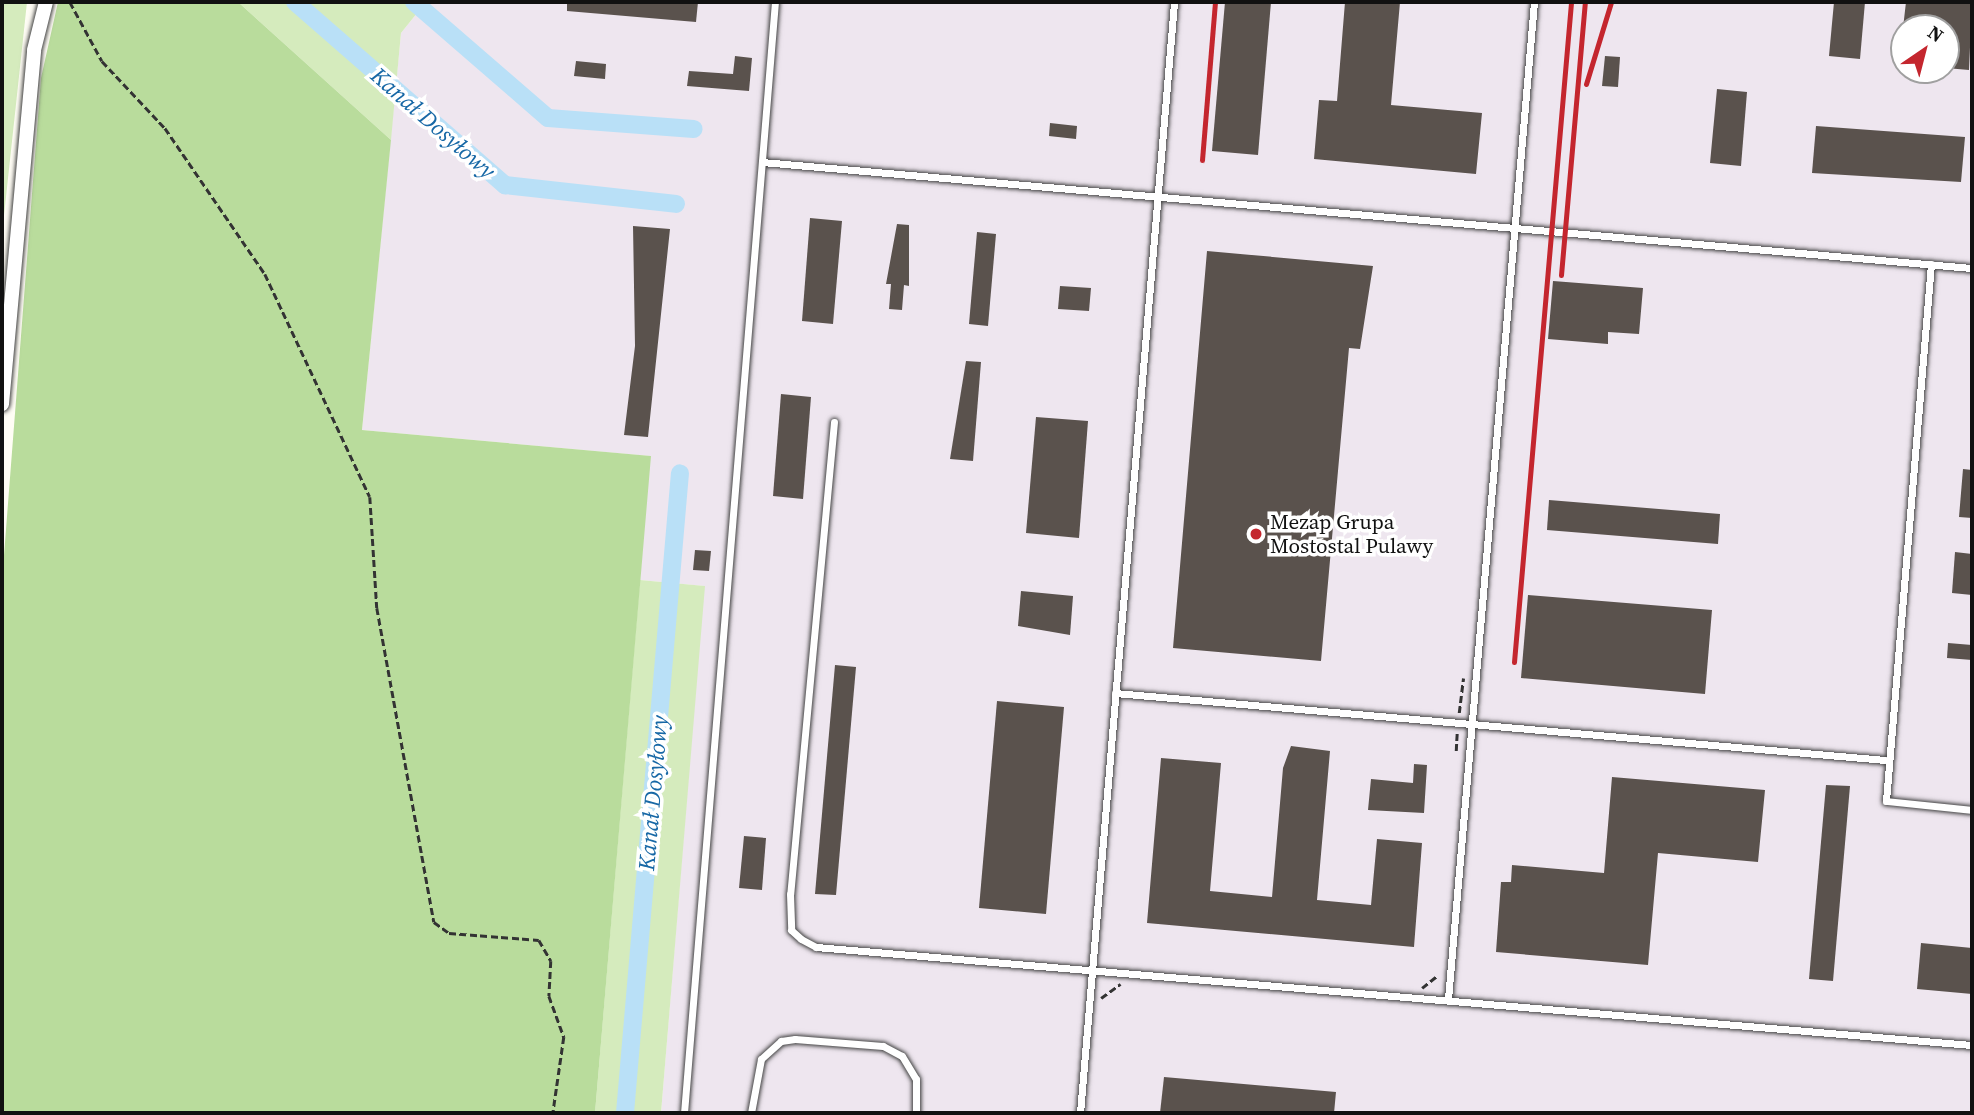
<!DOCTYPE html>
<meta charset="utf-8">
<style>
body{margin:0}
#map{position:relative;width:1974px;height:1115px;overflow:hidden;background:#fffdf5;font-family:"Source Serif 4",serif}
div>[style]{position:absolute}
.industrial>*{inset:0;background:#eee6ef}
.green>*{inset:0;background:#d5ebbd}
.forest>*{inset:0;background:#b9dc9c}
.canal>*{height:18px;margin:-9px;padding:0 9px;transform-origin:9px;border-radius:9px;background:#b9e0f7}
.building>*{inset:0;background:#5a524d}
.path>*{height:2.5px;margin-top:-1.25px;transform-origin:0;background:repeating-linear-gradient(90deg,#333 0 7px,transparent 0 10.5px)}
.roads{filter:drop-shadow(0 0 2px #444) drop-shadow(0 0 2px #444)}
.lane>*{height:7px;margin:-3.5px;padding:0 3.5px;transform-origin:3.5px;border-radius:3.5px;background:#fff}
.street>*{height:14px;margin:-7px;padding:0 7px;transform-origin:7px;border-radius:7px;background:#fff}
.rail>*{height:5px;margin:-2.5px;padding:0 2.5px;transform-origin:2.5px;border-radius:2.5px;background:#c4262e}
.dots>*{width:19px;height:19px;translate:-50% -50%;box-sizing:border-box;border:4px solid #fff;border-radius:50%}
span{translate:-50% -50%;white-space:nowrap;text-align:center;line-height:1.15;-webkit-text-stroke:7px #fff;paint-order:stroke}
.poi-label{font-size:21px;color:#111}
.left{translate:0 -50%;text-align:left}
.water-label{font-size:23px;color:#1768a6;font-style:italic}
.frame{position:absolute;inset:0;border:4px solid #111;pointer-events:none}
.north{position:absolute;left:1890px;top:14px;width:70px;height:70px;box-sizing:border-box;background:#fff;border:2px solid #a0a0a0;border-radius:50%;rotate:35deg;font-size:19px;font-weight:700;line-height:28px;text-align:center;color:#111}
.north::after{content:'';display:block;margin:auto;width:24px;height:32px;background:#c4262e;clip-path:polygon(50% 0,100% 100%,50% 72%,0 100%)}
</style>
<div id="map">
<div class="industrial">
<i style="clip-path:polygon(evenodd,426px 2px,1972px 2px,1972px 1113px,661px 1113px,704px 586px,640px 580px,650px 456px,362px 430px,401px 33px,426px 2px,1904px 28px,1946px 28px,1946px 70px,1904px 70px,1904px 28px)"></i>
</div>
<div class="green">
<i style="clip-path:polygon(2px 2px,27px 2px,2px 234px)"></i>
<i style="clip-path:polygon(238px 2px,426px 2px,401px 33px,391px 140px)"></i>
<i style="clip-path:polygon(640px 580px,705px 586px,661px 1113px,595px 1113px)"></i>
</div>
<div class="forest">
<i style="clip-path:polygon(58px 2px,238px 2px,391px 140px,362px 430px,651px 456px,595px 1113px,2px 1113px,2px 581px,41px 78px)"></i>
</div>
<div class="canal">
<i style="left:295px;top:2px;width:279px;rotate:41.1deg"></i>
<i style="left:505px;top:185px;width:172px;rotate:6.3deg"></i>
<i style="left:414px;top:2px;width:177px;rotate:40.9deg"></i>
<i style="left:548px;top:118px;width:146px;rotate:4.3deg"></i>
<i style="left:625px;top:1113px;width:642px;rotate:-85.09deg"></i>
</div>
<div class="building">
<i style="clip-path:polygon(567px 2px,698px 2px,696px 22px,567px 11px)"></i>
<i style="clip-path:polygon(1225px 2px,1271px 2px,1258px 155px,1212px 151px)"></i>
<i style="clip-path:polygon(1345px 2px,1400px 2px,1391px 105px,1482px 113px,1476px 174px,1314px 159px,1319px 100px,1337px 101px)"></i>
<i style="clip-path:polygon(1834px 2px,1865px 2px,1860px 59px,1829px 56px)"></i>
<i style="clip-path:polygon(1906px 2px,1972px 2px,1969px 70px,1946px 68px,1946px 28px,1903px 28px)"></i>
<i style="clip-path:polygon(735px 56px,752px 58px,749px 91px,687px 86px,689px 71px,733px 74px)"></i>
<i style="clip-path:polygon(1605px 56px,1620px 57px,1618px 87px,1602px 86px)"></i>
<i style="clip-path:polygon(576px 61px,606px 64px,605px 79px,574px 76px)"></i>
<i style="clip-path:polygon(1717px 89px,1747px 92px,1741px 166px,1710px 163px)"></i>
<i style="clip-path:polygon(1050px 123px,1077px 126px,1076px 139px,1049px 136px)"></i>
<i style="clip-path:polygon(1816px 126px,1965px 137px,1961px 182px,1812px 173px)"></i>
<i style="clip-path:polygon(810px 218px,842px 221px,833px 324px,802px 321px)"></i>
<i style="clip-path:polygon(897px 224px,909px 225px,909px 286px,904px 285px,902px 310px,889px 309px,891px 284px,886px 284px)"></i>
<i style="clip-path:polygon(633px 226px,670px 229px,648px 437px,624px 435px,635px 346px)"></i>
<i style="clip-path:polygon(977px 232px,996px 234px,988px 326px,969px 324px)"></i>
<i style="clip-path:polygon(1207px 251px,1373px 266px,1360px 349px,1349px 348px,1321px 661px,1173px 648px)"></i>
<i style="clip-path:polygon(1553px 281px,1643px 288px,1639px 334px,1608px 332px,1608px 344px,1548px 339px)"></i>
<i style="clip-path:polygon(1060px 286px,1091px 288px,1089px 311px,1058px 309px)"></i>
<i style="clip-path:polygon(966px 361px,981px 362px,973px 461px,950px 459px)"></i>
<i style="clip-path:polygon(781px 394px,811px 397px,803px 499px,773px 496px)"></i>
<i style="clip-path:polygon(1036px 417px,1088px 421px,1079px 538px,1026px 533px)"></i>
<i style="clip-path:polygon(1963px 469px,1972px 470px,1972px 518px,1959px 517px)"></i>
<i style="clip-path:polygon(1549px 500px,1720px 514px,1718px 544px,1547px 530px)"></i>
<i style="clip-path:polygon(695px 550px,711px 551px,709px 571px,693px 570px)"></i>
<i style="clip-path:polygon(1955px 552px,1972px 554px,1972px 595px,1952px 593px)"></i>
<i style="clip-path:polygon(1021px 591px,1073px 596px,1070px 635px,1018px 626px)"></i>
<i style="clip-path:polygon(1528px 595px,1712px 610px,1705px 694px,1521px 678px)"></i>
<i style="clip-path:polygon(1948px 643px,1972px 645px,1972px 660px,1947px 658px)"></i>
<i style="clip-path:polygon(835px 665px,856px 667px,836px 895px,815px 894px)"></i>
<i style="clip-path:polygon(997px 701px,1064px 707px,1046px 914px,979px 908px)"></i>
<i style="clip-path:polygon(1291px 746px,1330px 751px,1317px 900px,1371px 905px,1377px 839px,1422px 843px,1414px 947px,1147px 923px,1161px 758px,1221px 763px,1210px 891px,1272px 897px,1283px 768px)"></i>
<i style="clip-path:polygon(1414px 764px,1427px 765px,1424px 813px,1368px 810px,1371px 779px,1413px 783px)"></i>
<i style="clip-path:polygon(1612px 777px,1765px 790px,1758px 862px,1658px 853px,1648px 965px,1496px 952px,1501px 882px,1511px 882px,1512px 865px,1604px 873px)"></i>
<i style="clip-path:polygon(1826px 785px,1850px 786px,1833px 981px,1809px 979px)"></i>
<i style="clip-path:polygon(744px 836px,766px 838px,762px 890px,739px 888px)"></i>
<i style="clip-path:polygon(1921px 943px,1972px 948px,1972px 994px,1917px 989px)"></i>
<i style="clip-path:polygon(1164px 1077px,1336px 1092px,1334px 1113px,1160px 1113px)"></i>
</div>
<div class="path">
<i style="left:70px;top:2px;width:67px;rotate:61.5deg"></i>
<i style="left:102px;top:61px;width:92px;rotate:46.8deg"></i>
<i style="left:165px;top:128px;width:177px;rotate:55.6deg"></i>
<i style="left:265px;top:274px;width:246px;rotate:64.8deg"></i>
<i style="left:370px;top:497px;width:111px;rotate:86.4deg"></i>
<i style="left:377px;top:608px;width:319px;rotate:79.7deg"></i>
<i style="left:434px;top:922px;width:19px;rotate:36deg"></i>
<i style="left:449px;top:933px;width:90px;rotate:4.4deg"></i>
<i style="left:539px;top:940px;width:24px;rotate:60deg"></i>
<i style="left:551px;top:961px;width:35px;rotate:93deg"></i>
<i style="left:549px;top:996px;width:44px;rotate:69.9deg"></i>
<i style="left:564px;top:1037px;width:77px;rotate:98.2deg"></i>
<i style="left:1459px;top:713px;width:35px;rotate:-83deg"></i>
<i style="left:1456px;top:751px;width:18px;rotate:-87deg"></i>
<i style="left:1422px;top:988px;width:19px;rotate:-39deg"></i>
<i style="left:1101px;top:998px;width:24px;rotate:-36deg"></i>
</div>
<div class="roads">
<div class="lane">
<i style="left:762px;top:162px;width:1215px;rotate:5.01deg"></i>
<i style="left:1931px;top:264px;width:539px;rotate:94.79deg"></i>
<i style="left:1886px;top:801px;width:86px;rotate:6deg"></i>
<i style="left:834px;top:422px;width:474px;rotate:95.3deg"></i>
<i style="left:790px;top:894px;width:36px;rotate:88deg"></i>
<i style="left:791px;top:930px;width:13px;rotate:42deg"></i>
<i style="left:801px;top:939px;width:17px;rotate:28deg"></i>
<i style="left:816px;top:947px;width:1160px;rotate:4.85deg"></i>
<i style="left:1115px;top:693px;width:773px;rotate:4.97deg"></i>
<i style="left:1448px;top:999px;width:1001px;rotate:-85.07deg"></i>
<i style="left:684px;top:1113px;width:1115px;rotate:-85.32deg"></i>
<i style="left:751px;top:1113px;width:55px;rotate:-79.5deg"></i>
<i style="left:761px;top:1059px;width:27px;rotate:-42deg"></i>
<i style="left:781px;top:1041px;width:14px;rotate:-8deg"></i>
<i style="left:795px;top:1039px;width:88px;rotate:4.5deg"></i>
<i style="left:883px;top:1046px;width:21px;rotate:28deg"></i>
<i style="left:902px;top:1056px;width:27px;rotate:59deg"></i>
<i style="left:916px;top:1079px;width:34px;rotate:90deg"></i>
<i style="left:1080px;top:1113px;width:1115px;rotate:-85.16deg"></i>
</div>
<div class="street">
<i style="left:2px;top:404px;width:355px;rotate:-84.8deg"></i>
<i style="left:34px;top:50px;width:49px;rotate:-76deg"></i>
</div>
</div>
<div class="rail">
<i style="left:1586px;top:84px;width:86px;rotate:-73deg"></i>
<i style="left:1202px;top:160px;width:159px;rotate:-85.3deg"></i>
<i style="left:1561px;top:275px;width:274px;rotate:-85deg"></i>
<i style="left:1514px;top:662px;width:662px;rotate:-85.06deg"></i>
</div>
<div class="dots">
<i style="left:1256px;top:534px;background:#c4262e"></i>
</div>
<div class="poi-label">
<span class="left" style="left:1270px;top:534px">Mezap Grupa<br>Mostostal Pulawy</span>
</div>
<div class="water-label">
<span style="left:433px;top:123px;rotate:41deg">Kanał Dosyłowy</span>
<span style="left:653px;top:793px;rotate:-85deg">Kanał Dosyłowy</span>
</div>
<div class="frame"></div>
<div class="north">N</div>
</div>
